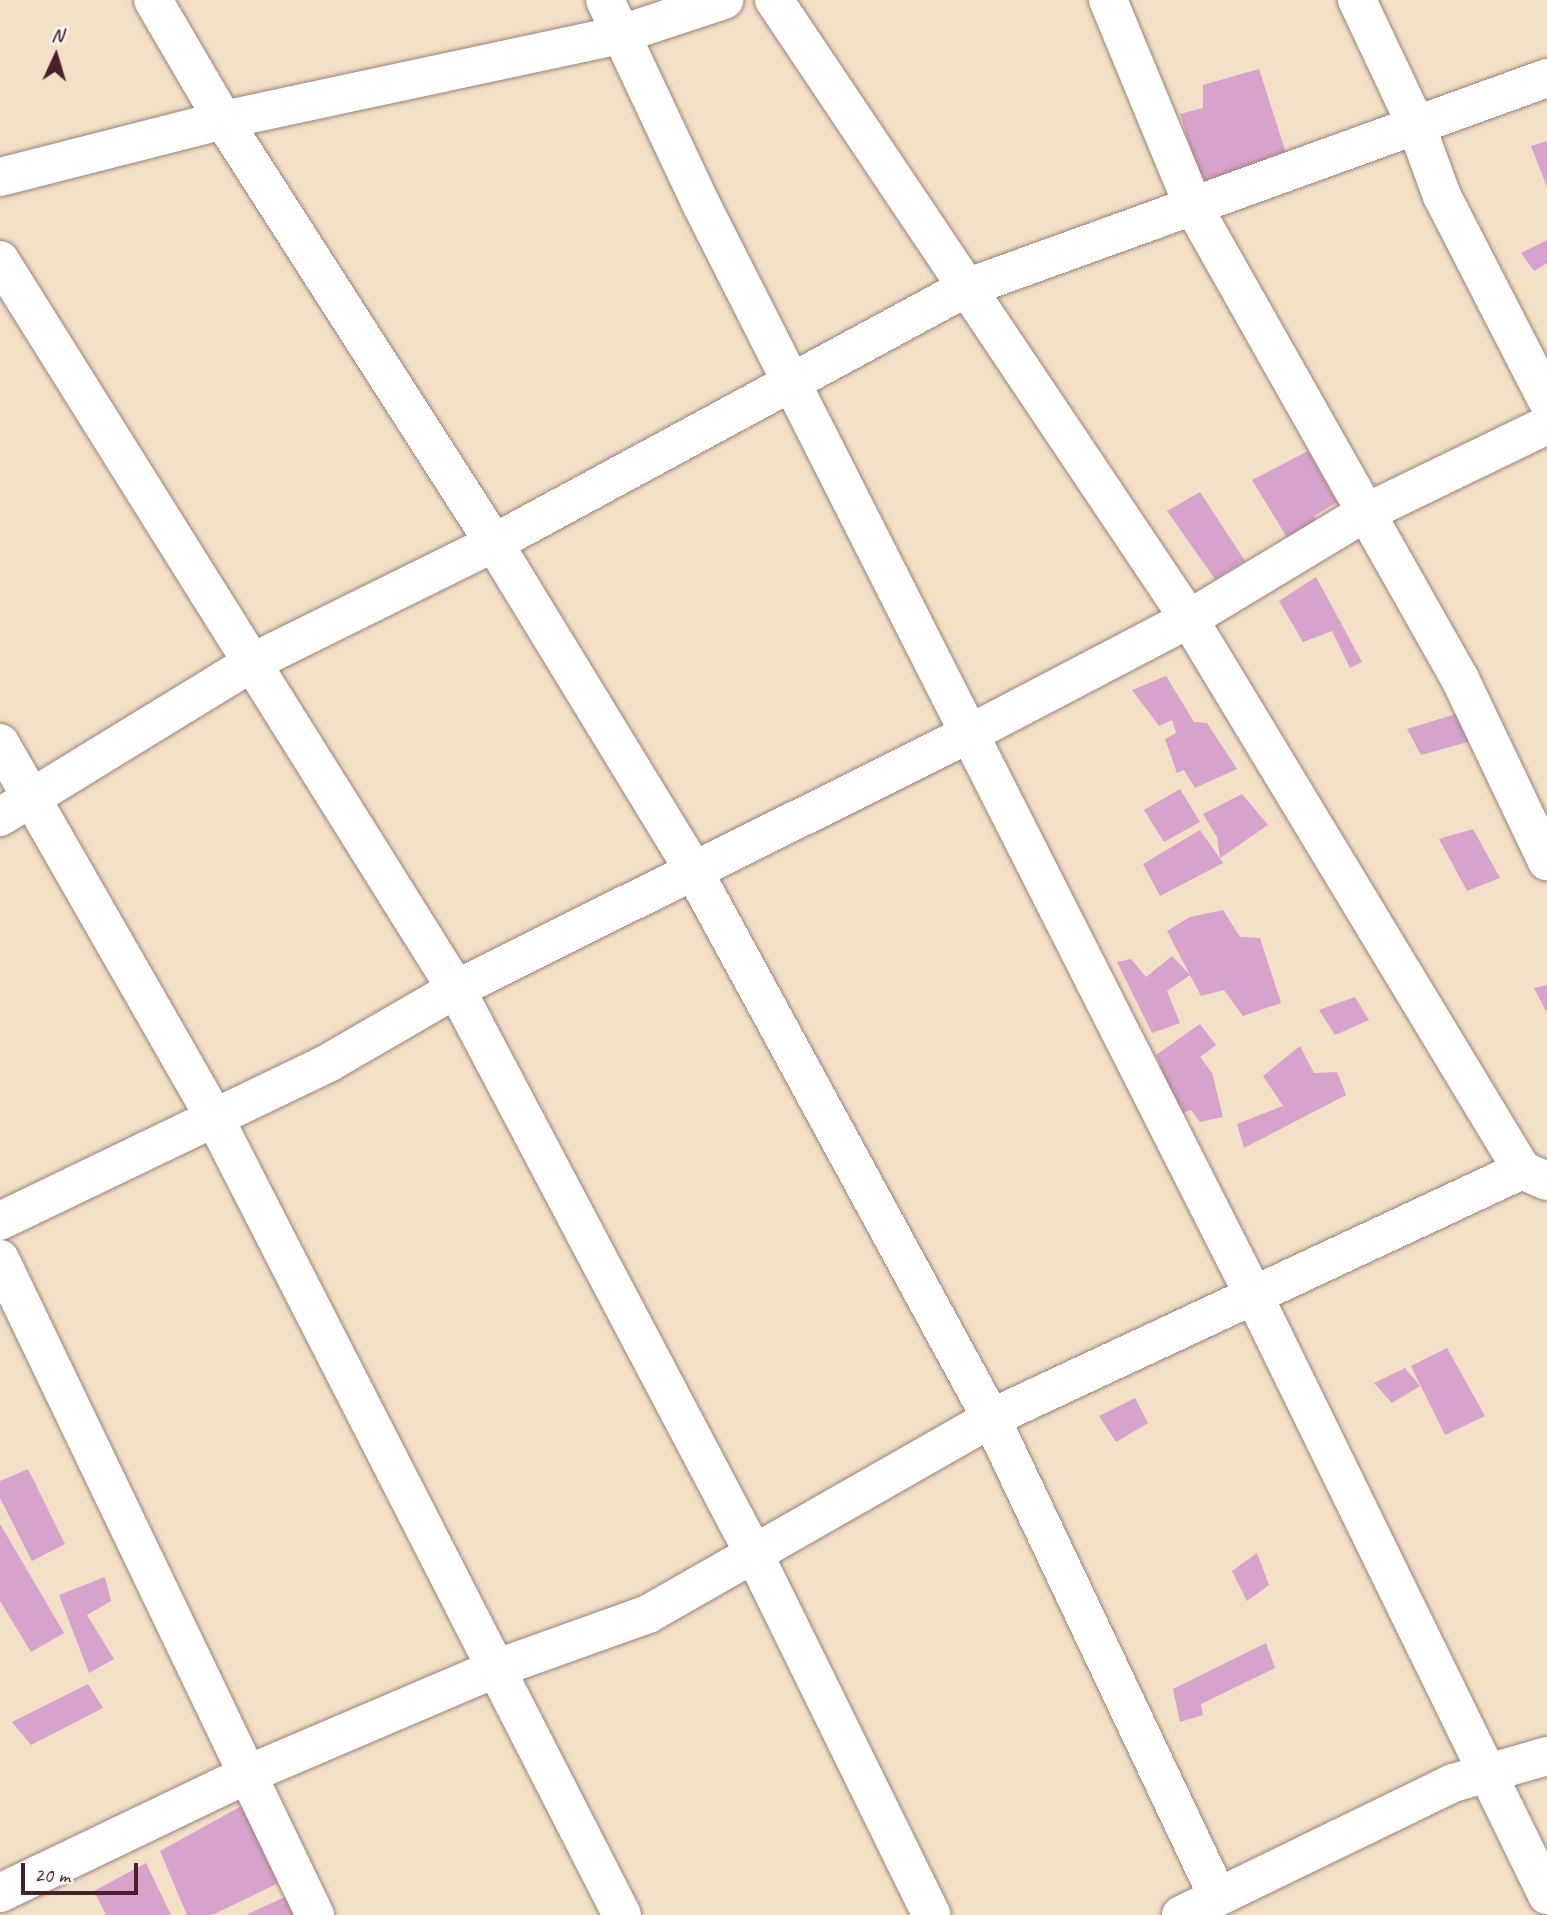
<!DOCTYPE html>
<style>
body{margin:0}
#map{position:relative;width:1547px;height:1915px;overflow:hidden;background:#f2e0c7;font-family:Caveat,sans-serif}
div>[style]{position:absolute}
.building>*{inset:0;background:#d7a2cc}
.roads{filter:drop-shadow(0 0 2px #9e8079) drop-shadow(0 0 2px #9e8079)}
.minor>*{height:38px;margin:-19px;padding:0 19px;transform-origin:19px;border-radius:19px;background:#fff}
span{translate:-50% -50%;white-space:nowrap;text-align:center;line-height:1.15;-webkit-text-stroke:6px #f6f6f2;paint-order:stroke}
.north{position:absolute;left:21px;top:21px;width:70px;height:70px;-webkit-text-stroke:5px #f6f6f2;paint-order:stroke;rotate:4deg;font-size:19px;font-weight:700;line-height:28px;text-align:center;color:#4a1f2b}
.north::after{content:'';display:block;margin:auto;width:24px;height:32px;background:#4a1f2b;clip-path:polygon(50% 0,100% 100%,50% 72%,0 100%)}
.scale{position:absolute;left:21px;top:1863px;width:117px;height:32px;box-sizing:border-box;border:4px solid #4a1f2b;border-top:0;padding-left:9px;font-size:21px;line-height:24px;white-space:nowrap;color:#4a1f2b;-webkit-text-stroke:5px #f6f6f2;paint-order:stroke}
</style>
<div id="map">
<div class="building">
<i style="clip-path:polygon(1259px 69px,1287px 156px,1203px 188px,1180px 114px,1203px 108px,1203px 85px)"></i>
<i style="clip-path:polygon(1547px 141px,1547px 187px,1531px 146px)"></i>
<i style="clip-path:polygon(1547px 240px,1547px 263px,1534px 271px,1521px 253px)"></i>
<i style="clip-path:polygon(1308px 451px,1337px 502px,1314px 516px,1323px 534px,1294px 549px,1252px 480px)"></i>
<i style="clip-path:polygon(1200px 492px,1245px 561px,1215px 579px,1167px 511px)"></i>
<i style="clip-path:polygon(1316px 577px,1362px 662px,1350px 668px,1332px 631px,1303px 642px,1279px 601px)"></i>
<i style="clip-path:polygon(1166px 676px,1194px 722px,1207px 723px,1237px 769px,1195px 788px,1184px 770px,1177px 773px,1165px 739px,1176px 733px,1172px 720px,1159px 726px,1132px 690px)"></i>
<i style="clip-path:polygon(1459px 713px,1475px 740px,1421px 755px,1407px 729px)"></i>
<i style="clip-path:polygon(1180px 789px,1200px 822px,1164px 842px,1144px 810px)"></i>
<i style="clip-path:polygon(1242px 794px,1268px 825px,1220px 858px,1217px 837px,1203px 814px)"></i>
<i style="clip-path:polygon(1473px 829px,1500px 878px,1467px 891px,1439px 839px)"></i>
<i style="clip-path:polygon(1200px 830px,1223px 863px,1160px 896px,1143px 864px)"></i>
<i style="clip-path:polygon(1223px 910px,1240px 937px,1260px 938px,1281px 1003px,1243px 1016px,1224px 990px,1201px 996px,1167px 931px,1190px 917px)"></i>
<i style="clip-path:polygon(1172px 956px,1190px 975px,1167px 991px,1180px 1023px,1152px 1033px,1117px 962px,1131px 959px,1146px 977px)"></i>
<i style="clip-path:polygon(1547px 985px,1547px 1013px,1534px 988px)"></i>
<i style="clip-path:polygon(1355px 997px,1369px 1020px,1335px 1035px,1319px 1010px)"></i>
<i style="clip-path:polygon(1200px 1024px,1216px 1045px,1200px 1057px,1212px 1073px,1223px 1117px,1200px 1122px,1191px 1110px,1180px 1114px,1156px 1055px)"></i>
<i style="clip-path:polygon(1300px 1046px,1314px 1073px,1337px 1072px,1346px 1095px,1244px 1148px,1237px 1124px,1283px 1106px,1263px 1076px)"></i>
<i style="clip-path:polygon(1447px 1348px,1485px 1416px,1445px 1435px,1411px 1366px)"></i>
<i style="clip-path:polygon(1405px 1368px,1420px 1386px,1392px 1403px,1374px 1383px)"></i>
<i style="clip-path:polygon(1135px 1398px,1148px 1423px,1116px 1442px,1099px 1416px)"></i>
<i style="clip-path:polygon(28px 1469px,65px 1544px,32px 1561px,0 1498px,0 1481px)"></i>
<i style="clip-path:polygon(0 1524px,64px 1633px,31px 1652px,0 1601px)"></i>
<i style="clip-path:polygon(1257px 1553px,1269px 1585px,1247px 1601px,1232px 1571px)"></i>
<i style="clip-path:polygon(105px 1577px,111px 1601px,87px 1615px,114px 1659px,89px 1673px,59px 1595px)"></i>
<i style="clip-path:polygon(1266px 1643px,1275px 1668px,1201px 1704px,1203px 1715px,1180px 1722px,1173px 1689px)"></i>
<i style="clip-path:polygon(88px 1684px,103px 1708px,31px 1745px,12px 1722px)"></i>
<i style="clip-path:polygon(245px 1804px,285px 1880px,212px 1915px,187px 1915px,160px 1851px)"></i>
<i style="clip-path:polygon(146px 1863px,171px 1915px,106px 1915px,94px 1891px)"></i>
<i style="clip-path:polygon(287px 1896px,297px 1915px,246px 1915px)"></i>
</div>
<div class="roads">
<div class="minor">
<i style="left:153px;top:0;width:139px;rotate:59.7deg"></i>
<i style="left:223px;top:120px;width:502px;rotate:57.35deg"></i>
<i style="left:494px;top:543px;width:381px;rotate:58.6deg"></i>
<i style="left:692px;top:868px;width:626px;rotate:61.47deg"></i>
<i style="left:991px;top:1418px;width:530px;rotate:64.64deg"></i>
<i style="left:605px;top:0;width:228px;rotate:64.8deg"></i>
<i style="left:702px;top:206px;width:1222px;rotate:63.14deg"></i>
<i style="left:1254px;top:1296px;width:667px;rotate:63.93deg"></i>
<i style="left:774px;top:0;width:745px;rotate:56.16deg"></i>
<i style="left:1189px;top:619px;width:644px;rotate:58.85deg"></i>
<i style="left:1522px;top:1170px;width:27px;rotate:24deg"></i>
<i style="left:1108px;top:0;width:225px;rotate:67.5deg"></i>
<i style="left:1194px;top:208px;width:541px;rotate:60.54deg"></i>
<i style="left:1460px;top:679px;width:202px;rotate:64.5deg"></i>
<i style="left:1357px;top:0;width:138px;rotate:64.7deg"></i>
<i style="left:1416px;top:125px;width:76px;rotate:69.9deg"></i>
<i style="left:1442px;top:196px;width:229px;rotate:62.8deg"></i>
<i style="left:0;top:177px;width:230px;rotate:-14.3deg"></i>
<i style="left:223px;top:120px;width:404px;rotate:-12.1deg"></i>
<i style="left:618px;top:35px;width:112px;rotate:-18.3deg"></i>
<i style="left:0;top:260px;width:860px;rotate:57.97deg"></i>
<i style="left:456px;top:989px;width:639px;rotate:62.19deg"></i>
<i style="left:754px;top:1554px;width:402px;rotate:63.8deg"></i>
<i style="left:0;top:743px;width:431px;rotate:60.2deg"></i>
<i style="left:214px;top:1117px;width:896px;rotate:62.92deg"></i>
<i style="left:0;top:817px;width:297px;rotate:-31.5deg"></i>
<i style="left:253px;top:662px;width:269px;rotate:-26.3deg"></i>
<i style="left:494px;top:543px;width:536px;rotate:-28.38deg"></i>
<i style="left:966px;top:288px;width:618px;rotate:-19.87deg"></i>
<i style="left:0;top:1221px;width:366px;rotate:-25.7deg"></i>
<i style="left:330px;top:1062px;width:146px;rotate:-30.1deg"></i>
<i style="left:456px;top:989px;width:571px;rotate:-26.43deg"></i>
<i style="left:967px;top:735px;width:250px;rotate:-27.6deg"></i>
<i style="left:1189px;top:619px;width:205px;rotate:-31.1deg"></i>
<i style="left:1365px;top:513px;width:202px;rotate:-25.8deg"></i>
<i style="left:0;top:1259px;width:728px;rotate:64.35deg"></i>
<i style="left:0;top:1893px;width:273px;rotate:-25.6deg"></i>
<i style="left:246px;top:1775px;width:267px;rotate:-23.1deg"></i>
<i style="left:492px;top:1670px;width:166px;rotate:-19.7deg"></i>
<i style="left:648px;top:1614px;width:395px;rotate:-29.7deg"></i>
<i style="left:991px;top:1418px;width:586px;rotate:-25.03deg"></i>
<i style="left:1181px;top:1915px;width:302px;rotate:-25.9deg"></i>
<i style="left:1453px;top:1783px;width:98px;rotate:-16deg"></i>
</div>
</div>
<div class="north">N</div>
<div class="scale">20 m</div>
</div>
